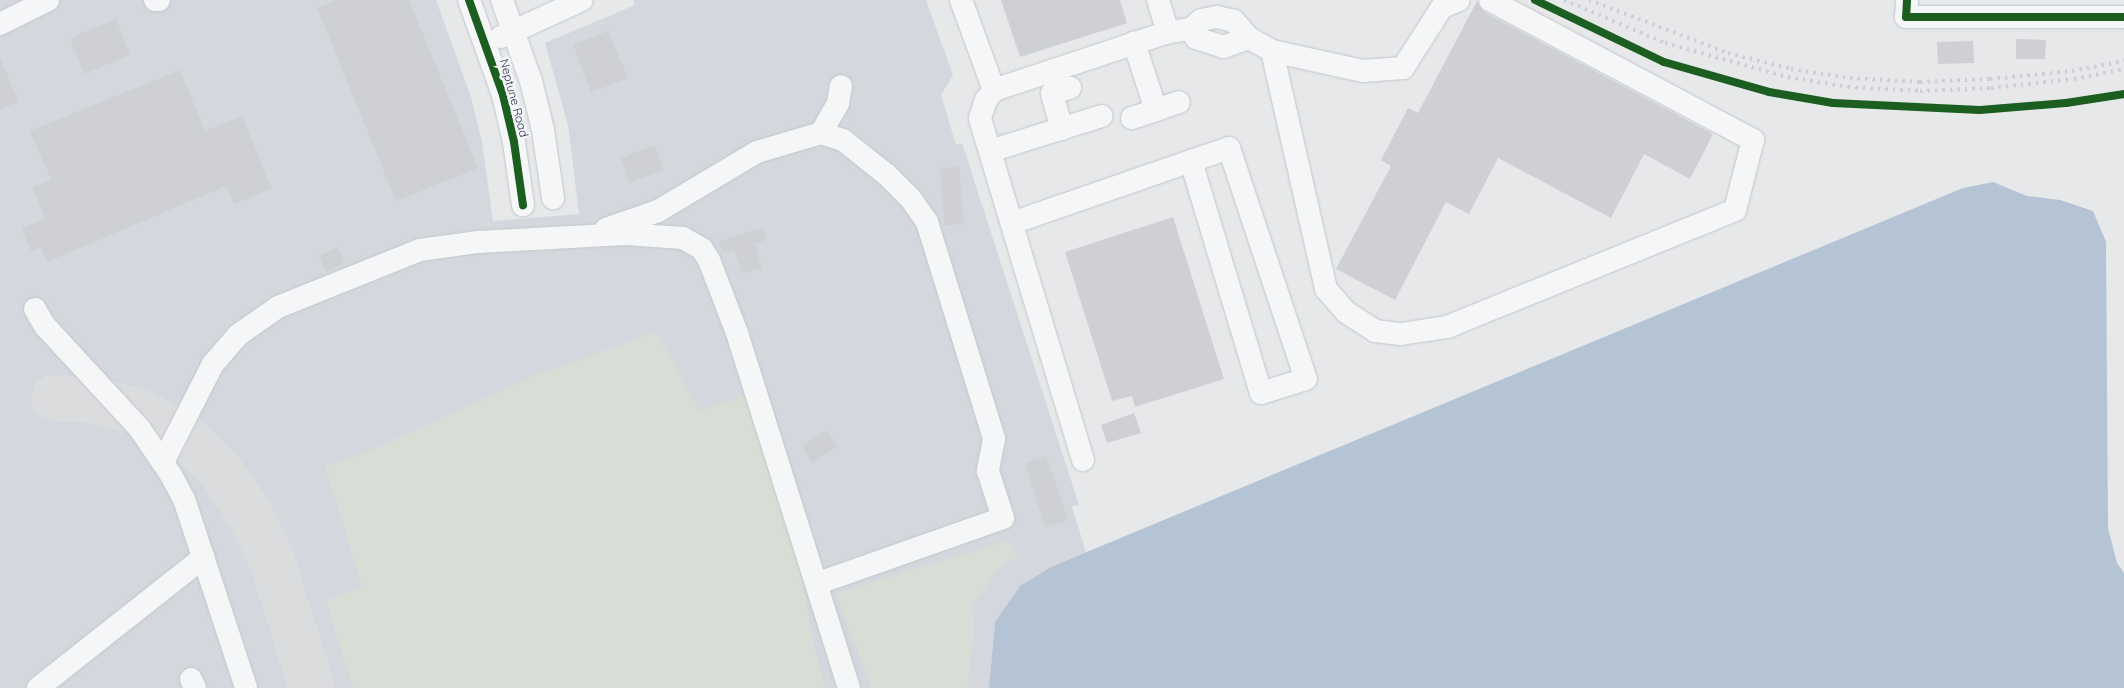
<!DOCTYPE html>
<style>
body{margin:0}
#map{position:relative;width:2124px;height:688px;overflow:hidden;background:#e6e8ea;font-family:Quicksand,sans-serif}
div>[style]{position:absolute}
.built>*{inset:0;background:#d4d7dd}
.green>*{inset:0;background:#d6ded6}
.water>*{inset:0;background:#b4c4d5}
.taxiway>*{height:46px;margin:-23px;padding:0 23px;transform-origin:23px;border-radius:23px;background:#dadcde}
.building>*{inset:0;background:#ced0d3}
.roads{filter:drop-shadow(0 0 1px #c4c6c8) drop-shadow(0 0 1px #c4c6c8)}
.minor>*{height:22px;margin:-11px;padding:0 11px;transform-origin:11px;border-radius:11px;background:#f5f6f7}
.rail>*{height:4px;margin-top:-2px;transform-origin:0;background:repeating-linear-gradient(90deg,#cecfd2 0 2.5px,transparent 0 7.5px)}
.cycleway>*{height:8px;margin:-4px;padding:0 4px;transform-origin:4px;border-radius:4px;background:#1b5e20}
span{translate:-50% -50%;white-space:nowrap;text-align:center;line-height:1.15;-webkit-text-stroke:5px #f4f6f9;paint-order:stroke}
.street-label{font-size:12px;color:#2b3445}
</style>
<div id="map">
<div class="built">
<i style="clip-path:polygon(0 0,436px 0,471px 97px,482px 142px,493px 221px,579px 214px,568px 125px,545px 43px,635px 5px,633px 0,926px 0,953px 75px,941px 95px,956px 145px,962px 143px,1079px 505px,1072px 507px,1086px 552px,1053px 566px,995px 622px,989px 688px,0 688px)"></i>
</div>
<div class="green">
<i style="clip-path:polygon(657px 332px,699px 411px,748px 394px,799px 561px,815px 652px,826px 688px,353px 688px,326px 601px,362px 586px,325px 466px,365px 453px,535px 375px)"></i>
<i style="clip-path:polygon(1009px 540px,1017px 557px,995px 571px,984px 591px,972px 605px,974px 633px,967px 688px,871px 688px,836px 593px)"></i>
</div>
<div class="water">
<i style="clip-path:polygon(1993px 182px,2027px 196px,2060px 200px,2093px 211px,2106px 242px,2108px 528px,2117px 563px,2124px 573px,2124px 688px,989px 688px,995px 622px,1020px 586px,1053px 566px,1963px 188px)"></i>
</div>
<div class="taxiway">
<i style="left:54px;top:398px;width:41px;rotate:2.8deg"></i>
<i style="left:95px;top:400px;width:49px;rotate:15.5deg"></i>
<i style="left:142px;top:413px;width:45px;rotate:27.7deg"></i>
<i style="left:182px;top:434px;width:51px;rotate:43.4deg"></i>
<i style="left:219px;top:469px;width:51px;rotate:55.4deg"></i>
<i style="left:248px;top:511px;width:52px;rotate:63.9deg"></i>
<i style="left:271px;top:558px;width:136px;rotate:72.5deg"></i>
</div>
<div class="building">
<i style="clip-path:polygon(337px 0,409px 0,478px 168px,396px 201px,317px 8px)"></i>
<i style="clip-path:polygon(1001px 0,1120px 0,1127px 23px,1020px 57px)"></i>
<i style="clip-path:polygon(1477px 1px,1484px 12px,1713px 134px,1690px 179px,1644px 154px,1611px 218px,1498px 158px,1469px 214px,1446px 202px,1395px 300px,1336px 269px,1391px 166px,1381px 160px,1408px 108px,1418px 113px)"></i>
<i style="clip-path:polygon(116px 19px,130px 55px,84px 74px,70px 38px)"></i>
<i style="clip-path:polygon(608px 31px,628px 78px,591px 92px,573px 45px)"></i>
<i style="clip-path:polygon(2016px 39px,2046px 40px,2045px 59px,2016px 59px)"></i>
<i style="clip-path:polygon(1973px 41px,1974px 63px,1938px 64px,1937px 42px)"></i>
<i style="clip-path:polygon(0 58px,19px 102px,0 109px)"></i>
<i style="clip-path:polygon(180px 70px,205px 131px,242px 116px,272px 189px,234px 204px,226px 186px,47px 262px,41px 247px,31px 251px,22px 229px,45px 218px,33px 188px,51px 179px,30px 131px)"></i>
<i style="clip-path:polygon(655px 145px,664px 170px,629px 183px,621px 158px)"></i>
<i style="clip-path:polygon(959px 167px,964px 224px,944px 225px,940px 168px)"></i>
<i style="clip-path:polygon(1173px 217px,1224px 379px,1135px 407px,1132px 396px,1112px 401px,1065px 252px)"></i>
<i style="clip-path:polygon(762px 228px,766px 240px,754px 244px,762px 268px,742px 274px,734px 250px,723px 253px,719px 241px)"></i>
<i style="clip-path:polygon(338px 247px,345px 263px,326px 272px,319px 256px)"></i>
<i style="clip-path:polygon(1134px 413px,1141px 433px,1107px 443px,1101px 425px)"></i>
<i style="clip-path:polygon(827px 430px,838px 446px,812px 463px,802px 446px)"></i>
<i style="clip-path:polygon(1046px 456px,1068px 520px,1045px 527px,1025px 463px)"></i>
</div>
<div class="roads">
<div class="minor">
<i style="left:155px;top:0;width:4px"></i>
<i style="left:469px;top:0;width:101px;rotate:70.3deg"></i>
<i style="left:503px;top:95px;width:48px;rotate:76.8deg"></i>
<i style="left:514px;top:142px;width:64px;rotate:81.9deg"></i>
<i style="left:502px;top:0;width:86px;rotate:70.3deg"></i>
<i style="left:531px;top:81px;width:50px;rotate:76.2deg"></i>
<i style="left:543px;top:130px;width:69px;rotate:81.6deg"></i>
<i style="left:961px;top:0;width:96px;rotate:69.9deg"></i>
<i style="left:1158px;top:0;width:34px;rotate:73deg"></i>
<i style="left:1907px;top:0;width:17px;rotate:93deg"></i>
<i style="left:1906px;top:17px;width:218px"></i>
<i style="left:0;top:24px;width:54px;rotate:-26.6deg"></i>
<i style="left:1191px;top:29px;width:10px;rotate:61deg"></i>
<i style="left:1196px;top:38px;width:28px;rotate:18deg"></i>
<i style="left:1223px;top:47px;width:28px;rotate:-19deg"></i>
<i style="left:501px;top:37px;width:89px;rotate:-24.6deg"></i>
<i style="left:1272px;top:51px;width:244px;rotate:77.2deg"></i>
<i style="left:1326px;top:289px;width:30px;rotate:49deg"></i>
<i style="left:1346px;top:312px;width:35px;rotate:33deg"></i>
<i style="left:1375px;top:331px;width:26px;rotate:7deg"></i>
<i style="left:1401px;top:334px;width:47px;rotate:-8.7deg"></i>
<i style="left:1447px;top:327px;width:311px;rotate:-22.1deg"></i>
<i style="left:1735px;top:210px;width:72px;rotate:-75.6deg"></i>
<i style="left:1753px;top:140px;width:298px;rotate:-152deg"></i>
<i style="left:1156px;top:110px;width:24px;rotate:-19deg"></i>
<i style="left:1132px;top:118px;width:25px;rotate:-18deg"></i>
<i style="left:1156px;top:110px;width:71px;rotate:-108.2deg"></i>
<i style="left:1062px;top:129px;width:37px;rotate:-106deg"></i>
<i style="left:1052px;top:93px;width:19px;rotate:-16deg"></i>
<i style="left:821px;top:133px;width:34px;rotate:-60deg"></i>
<i style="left:838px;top:103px;width:17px;rotate:-80deg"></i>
<i style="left:990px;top:151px;width:117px;rotate:-17.4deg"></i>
<i style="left:1012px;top:223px;width:189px;rotate:-19.1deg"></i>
<i style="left:1191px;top:161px;width:40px;rotate:-18.9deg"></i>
<i style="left:1229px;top:148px;width:243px;rotate:71.6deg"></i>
<i style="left:1306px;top:379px;width:47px;rotate:162.7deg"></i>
<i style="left:1261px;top:393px;width:242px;rotate:-106.8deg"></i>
<i style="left:606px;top:229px;width:55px;rotate:-19.1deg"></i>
<i style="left:658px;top:211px;width:115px;rotate:-30.8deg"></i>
<i style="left:757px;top:152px;width:67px;rotate:-16.5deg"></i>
<i style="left:821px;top:133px;width:23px;rotate:18deg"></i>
<i style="left:843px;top:140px;width:56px;rotate:38.5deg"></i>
<i style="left:887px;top:175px;width:34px;rotate:45deg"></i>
<i style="left:911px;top:199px;width:28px;rotate:55deg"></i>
<i style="left:927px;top:222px;width:227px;rotate:72.8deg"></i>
<i style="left:994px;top:439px;width:33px;rotate:101deg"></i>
<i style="left:988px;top:471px;width:49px;rotate:72.3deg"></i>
<i style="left:1003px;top:518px;width:198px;rotate:160.6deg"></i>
<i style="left:35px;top:309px;width:20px;rotate:60deg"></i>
<i style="left:45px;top:326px;width:140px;rotate:47.3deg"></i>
<i style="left:140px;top:429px;width:55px;rotate:56deg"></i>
<i style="left:171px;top:475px;width:27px;rotate:62deg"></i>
<i style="left:184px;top:499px;width:199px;rotate:71.8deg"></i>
<i style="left:1083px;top:460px;width:357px;rotate:-106.8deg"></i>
<i style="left:980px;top:118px;width:19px;rotate:-72deg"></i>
<i style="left:986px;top:100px;width:13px;rotate:-51deg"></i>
<i style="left:994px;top:90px;width:183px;rotate:-18.4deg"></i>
<i style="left:1168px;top:32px;width:23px;rotate:-7deg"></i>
<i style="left:1191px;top:29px;width:13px;rotate:-42deg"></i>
<i style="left:1201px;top:20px;width:16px;rotate:-11deg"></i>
<i style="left:1217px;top:17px;width:17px;rotate:13deg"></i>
<i style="left:1234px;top:21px;width:23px;rotate:49deg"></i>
<i style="left:1249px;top:38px;width:26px;rotate:29deg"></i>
<i style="left:1272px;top:51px;width:93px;rotate:12.4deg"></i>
<i style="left:1363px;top:71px;width:40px;rotate:-4.3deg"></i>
<i style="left:1403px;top:68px;width:72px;rotate:-57.4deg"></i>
<i style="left:1442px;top:7px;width:18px;rotate:-22deg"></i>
<i style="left:163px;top:462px;width:110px;rotate:-63deg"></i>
<i style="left:213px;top:364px;width:38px;rotate:-49deg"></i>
<i style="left:238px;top:335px;width:49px;rotate:-35deg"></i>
<i style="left:278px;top:307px;width:153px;rotate:-21.9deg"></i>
<i style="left:420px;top:250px;width:59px;rotate:-7.9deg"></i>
<i style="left:478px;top:242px;width:148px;rotate:-3.1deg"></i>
<i style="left:626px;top:234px;width:57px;rotate:4deg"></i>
<i style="left:683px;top:238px;width:22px;rotate:30deg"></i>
<i style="left:702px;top:249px;width:13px;rotate:58deg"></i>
<i style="left:709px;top:260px;width:78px;rotate:69deg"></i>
<i style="left:737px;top:333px;width:372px;rotate:72.5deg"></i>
<i style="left:191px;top:679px;width:10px;rotate:66deg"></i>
<i style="left:38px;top:688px;width:211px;rotate:-38.3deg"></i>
</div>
</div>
<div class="rail">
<i style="left:1564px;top:0;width:110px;rotate:23.1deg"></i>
<i style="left:1665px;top:43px;width:128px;rotate:15.5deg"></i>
<i style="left:1788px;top:77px;width:61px;rotate:9.5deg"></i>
<i style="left:1848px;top:87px;width:72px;rotate:3.2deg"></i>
<i style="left:1920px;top:91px;width:71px;rotate:-2.4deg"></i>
<i style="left:1991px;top:88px;width:83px;rotate:-6.2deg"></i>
<i style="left:2074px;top:79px;width:51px;rotate:-11.3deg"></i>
<i style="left:1589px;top:0;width:149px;rotate:20.9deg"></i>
<i style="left:1728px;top:53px;width:65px;rotate:14.3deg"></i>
<i style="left:1791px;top:69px;width:60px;rotate:8.7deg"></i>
<i style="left:1850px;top:78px;width:70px;rotate:3.3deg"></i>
<i style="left:1920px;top:82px;width:70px;rotate:-2.5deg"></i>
<i style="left:1990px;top:79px;width:82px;rotate:-5.6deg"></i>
<i style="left:2072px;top:71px;width:53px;rotate:-10.9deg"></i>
</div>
<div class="cycleway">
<i style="left:469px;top:0;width:101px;rotate:70.3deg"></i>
<i style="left:503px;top:95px;width:48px;rotate:76.8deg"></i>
<i style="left:514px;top:142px;width:64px;rotate:81.9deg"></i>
<i style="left:1535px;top:0;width:143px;rotate:25.7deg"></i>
<i style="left:1664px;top:62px;width:109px;rotate:15.9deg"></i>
<i style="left:1769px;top:92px;width:65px;rotate:9.8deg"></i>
<i style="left:1833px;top:103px;width:147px;rotate:2.7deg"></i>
<i style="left:1980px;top:110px;width:86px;rotate:-4.7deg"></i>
<i style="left:2066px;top:103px;width:59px;rotate:-8.8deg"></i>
<i style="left:1907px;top:0;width:17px;rotate:93deg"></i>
<i style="left:1906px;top:17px;width:218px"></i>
</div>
<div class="street-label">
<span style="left:514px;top:98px;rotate:75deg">Neptune Road</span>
</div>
</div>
